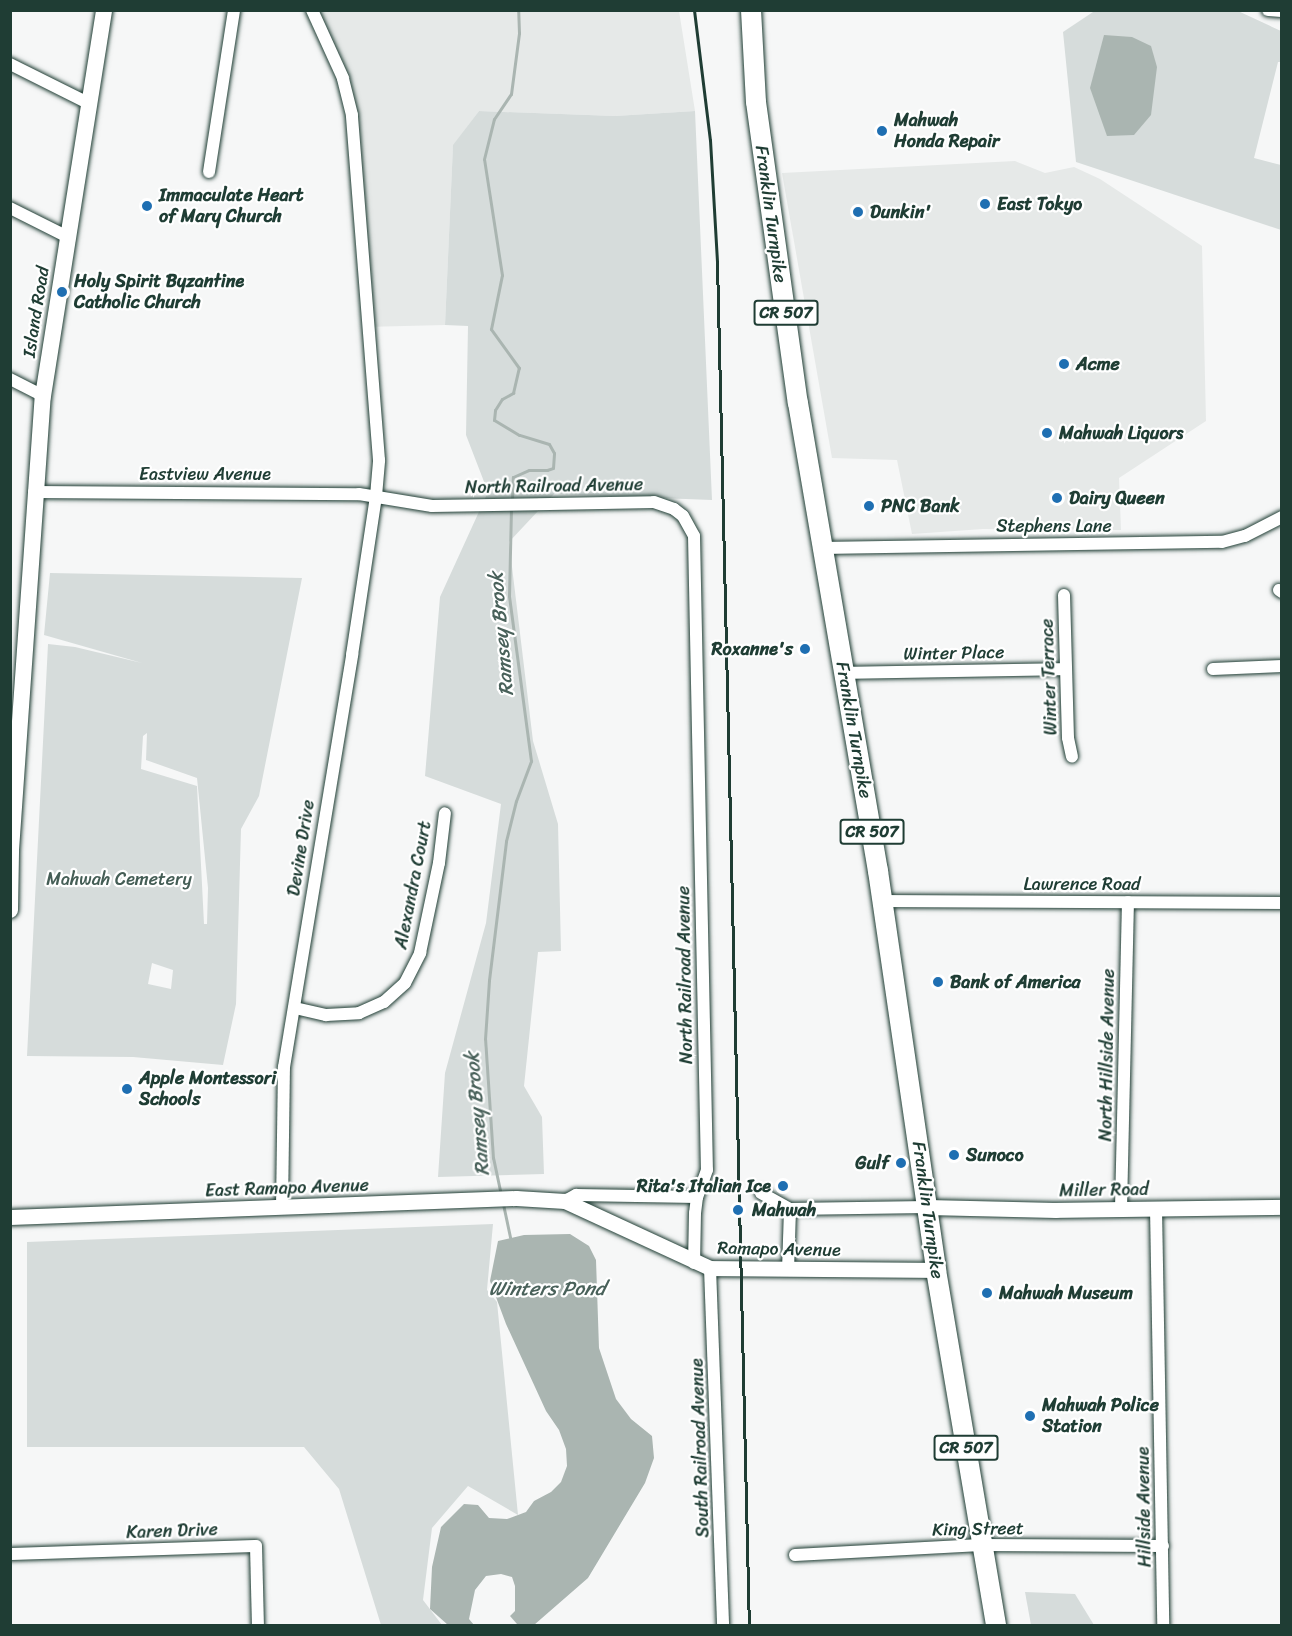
<!DOCTYPE html>
<style>
body{margin:0}
#map{position:relative;width:1292px;height:1636px;overflow:hidden;background:#f6f7f7;font-family:Sriracha,sans-serif}
div>[style]{position:absolute}
.built>*{inset:0;background:#e6e9e8}
.green>*{inset:0;background:#d6dcdb}
.water>*{inset:0;background:#aab5b1}
.stream>*{height:3px;margin:-1.5px;padding:0 1.5px;transform-origin:1.5px;border-radius:1.5px;background:#aab5b1}
.roads{filter:drop-shadow(0 0 2px #1f3d34) drop-shadow(0 0 2px #1f3d34)}
.minor>*{height:12px;margin:-6px;padding:0 6px;transform-origin:6px;border-radius:6px;background:#fff}
.tertiary>*{height:15px;margin:-7.5px;padding:0 7.5px;transform-origin:7.5px;border-radius:7.5px;background:#fff}
.secondary>*{height:16px;margin:-8px;padding:0 8px;transform-origin:8px;border-radius:8px;background:#fff}
.primary>*{height:20px;margin:-10px;padding:0 10px;transform-origin:10px;border-radius:10px;background:#fff}
.rail>*{height:3px;margin:-1.5px;padding:0 1.5px;transform-origin:1.5px;border-radius:1.5px;background:#1f3d34}
.dots>*{width:16px;height:16px;translate:-50% -50%;box-sizing:border-box;border:3px solid #fff;border-radius:50%}
span{translate:-50% -50%;white-space:nowrap;text-align:center;line-height:1.15;-webkit-text-stroke:4.5px #fff;paint-order:stroke}
.shield-label span{padding:2px 4px;background:#fff;border:2px solid;border-radius:4px;-webkit-text-stroke-width:0}
.shield-label{font-size:16px;color:#1f3d34;font-weight:700}
.poi-label{font-size:18px;color:#1f3d34;font-weight:700}
.left{translate:0 -50%;text-align:left}
.right{translate:-100% -50%;text-align:right}
.street-label{font-size:18px;color:#1f3d34}
.park-label{font-size:18px;color:#445d55}
.water-label{font-size:20px;color:#49615a;font-style:italic}
.frame{position:absolute;inset:0;border:12px solid #1f3d34;pointer-events:none}
</style>
<div id="map">
<div class="built">
<i style="clip-path:polygon(309px 11px,679px 11px,695px 111px,615px 116px,479px 111px,453px 146px,445px 325px,364px 327px,345px 101px)"></i>
<i style="clip-path:polygon(1015px 161px,1045px 173px,1074px 167px,1100px 179px,1202px 246px,1206px 421px,1119px 478px,1121px 530px,983px 529px,912px 534px,897px 460px,832px 458px,782px 173px)"></i>
</div>
<div class="green">
<i style="clip-path:polygon(1096px 10px,1238px 11px,1281px 31px,1281px 62px,1278px 62px,1254px 158px,1281px 165px,1281px 230px,1076px 162px,1063px 32px)"></i>
<i style="clip-path:polygon(479px 111px,615px 116px,695px 111px,712px 500px,554px 494px,509px 542px,533px 741px,558px 824px,561px 951px,538px 952px,524px 1086px,542px 1117px,544px 1174px,438px 1177px,445px 1073px,486px 923px,501px 804px,425px 776px,440px 597px,488px 492px,466px 435px,468px 326px,445px 325px,453px 145px)"></i>
<i style="clip-path:polygon(evenodd,50px 573px,302px 578px,259px 796px,241px 829px,236px 1004px,223px 1065px,133px 1057px,27px 1056px,48px 644px,75px 647px,142px 663px,44px 635px,50px 573px,147px 733px,146px 760px,197px 778px,208px 888px,207px 924px,204px 924px,197px 786px,141px 769px,143px 736px,147px 733px,50px 573px,152px 963px,173px 970px,171px 989px,148px 984px,152px 963px)"></i>
<i style="clip-path:polygon(493px 1224px,487px 1290px,497px 1302px,518px 1515px,468px 1486px,432px 1528px,423px 1600px,442px 1625px,381px 1625px,339px 1489px,304px 1447px,27px 1447px,27px 1242px)"></i>
<i style="clip-path:polygon(1025px 1592px,1075px 1594px,1094px 1625px,1031px 1625px)"></i>
</div>
<div class="water">
<i style="clip-path:polygon(1104px 35px,1132px 37px,1151px 46px,1157px 67px,1151px 115px,1134px 135px,1107px 136px,1090px 88px)"></i>
<i style="clip-path:polygon(570px 1234px,589px 1246px,596px 1260px,599px 1348px,616px 1399px,631px 1419px,652px 1436px,654px 1458px,645px 1483px,588px 1578px,534px 1625px,515px 1625px,517px 1624px,510px 1616px,515px 1611px,515px 1586px,512px 1577px,501px 1574px,486px 1576px,475px 1590px,469px 1619px,474px 1625px,448px 1625px,430px 1609px,432px 1567px,441px 1527px,464px 1504px,478px 1505px,489px 1518px,507px 1519px,526px 1512px,534px 1501px,551px 1492px,561px 1482px,567px 1466px,566px 1449px,559px 1430px,546px 1411px,506px 1324px,490px 1281px,498px 1241px,524px 1235px)"></i>
</div>
<div class="stream">
<i style="left:512px;top:501px;width:24px;rotate:-88deg"></i>
<i style="left:513px;top:477px;width:17px;rotate:-24deg"></i>
<i style="left:529px;top:470px;width:18px"></i>
<i style="left:547px;top:470px;width:6px;rotate:-18deg"></i>
<i style="left:553px;top:468px;width:15px;rotate:-86deg"></i>
<i style="left:554px;top:453px;width:10px;rotate:-119deg"></i>
<i style="left:549px;top:444px;width:31px;rotate:-163deg"></i>
<i style="left:519px;top:435px;width:29px;rotate:-149deg"></i>
<i style="left:494px;top:420px;width:10px;rotate:-84deg"></i>
<i style="left:495px;top:410px;width:13px;rotate:-58deg"></i>
<i style="left:502px;top:399px;width:13px;rotate:-29deg"></i>
<i style="left:513px;top:393px;width:26px;rotate:-77deg"></i>
<i style="left:519px;top:368px;width:48px;rotate:-125.7deg"></i>
<i style="left:491px;top:329px;width:55px;rotate:-78.5deg"></i>
<i style="left:502px;top:275px;width:117px;rotate:-98.8deg"></i>
<i style="left:484px;top:159px;width:41px;rotate:-76deg"></i>
<i style="left:494px;top:119px;width:30px;rotate:-56deg"></i>
<i style="left:511px;top:94px;width:62px;rotate:-82.5deg"></i>
<i style="left:519px;top:33px;width:23px;rotate:-92deg"></i>
<i style="left:501px;top:1195px;width:38px;rotate:-102deg"></i>
<i style="left:493px;top:1158px;width:119px;rotate:-93.8deg"></i>
<i style="left:485px;top:1039px;width:59px;rotate:-86.1deg"></i>
<i style="left:489px;top:980px;width:140px;rotate:-83deg"></i>
<i style="left:506px;top:841px;width:41px;rotate:-76deg"></i>
<i style="left:516px;top:801px;width:43px;rotate:-69.4deg"></i>
<i style="left:531px;top:761px;width:166px;rotate:-97.6deg"></i>
<i style="left:509px;top:596px;width:88px;rotate:-88.7deg"></i>
<i style="left:503px;top:1204px;width:35px;rotate:78deg"></i>
</div>
<div class="roads">
<div class="minor">
<i style="left:1268px;top:10px;width:14px;rotate:4deg"></i>
<i style="left:10px;top:64px;width:87px;rotate:26.6deg"></i>
<i style="left:209px;top:172px;width:164px;rotate:-81.2deg"></i>
<i style="left:10px;top:208px;width:65px;rotate:26.6deg"></i>
<i style="left:10px;top:379px;width:37px;rotate:27deg"></i>
<i style="left:34px;top:492px;width:325px;rotate:0.4deg"></i>
<i style="left:359px;top:494px;width:74px;rotate:9.3deg"></i>
<i style="left:432px;top:506px;width:222px;rotate:-1deg"></i>
<i style="left:654px;top:502px;width:21px;rotate:19deg"></i>
<i style="left:674px;top:509px;width:11px;rotate:38deg"></i>
<i style="left:683px;top:516px;width:23px;rotate:61deg"></i>
<i style="left:694px;top:536px;width:634px;rotate:88.83deg"></i>
<i style="left:707px;top:1170px;width:29px;rotate:110deg"></i>
<i style="left:697px;top:1197px;width:16px;rotate:97deg"></i>
<i style="left:695px;top:1213px;width:50px;rotate:91.1deg"></i>
<i style="left:821px;top:548px;width:401px;rotate:-0.9deg"></i>
<i style="left:1222px;top:542px;width:24px;rotate:-15deg"></i>
<i style="left:1245px;top:536px;width:42px;rotate:-27.2deg"></i>
<i style="left:1279px;top:590px;width:4px;rotate:34deg"></i>
<i style="left:1064px;top:595px;width:143px;rotate:88.4deg"></i>
<i style="left:1068px;top:738px;width:19px;rotate:78deg"></i>
<i style="left:1213px;top:669px;width:69px;rotate:-2.5deg"></i>
<i style="left:844px;top:673px;width:222px;rotate:-1deg"></i>
<i style="left:883px;top:901px;width:399px;rotate:0.3deg"></i>
<i style="left:295px;top:1008px;width:32px;rotate:13deg"></i>
<i style="left:326px;top:1015px;width:33px;rotate:-3deg"></i>
<i style="left:359px;top:1013px;width:27px;rotate:-24deg"></i>
<i style="left:384px;top:1002px;width:28px;rotate:-42deg"></i>
<i style="left:405px;top:983px;width:34px;rotate:-63deg"></i>
<i style="left:420px;top:953px;width:92px;rotate:-78.1deg"></i>
<i style="left:439px;top:863px;width:50px;rotate:-83.2deg"></i>
<i style="left:761px;top:1193px;width:33px;rotate:29deg"></i>
<i style="left:790px;top:1209px;width:137px;rotate:-0.8deg"></i>
<i style="left:565px;top:1201px;width:13px;rotate:-29deg"></i>
<i style="left:576px;top:1195px;width:121px;rotate:0.9deg"></i>
<i style="left:282px;top:1208px;width:141px;rotate:-89.2deg"></i>
<i style="left:284px;top:1067px;width:418px;rotate:-80.6deg"></i>
<i style="left:352px;top:655px;width:161px;rotate:-81.4deg"></i>
<i style="left:376px;top:496px;width:36px;rotate:-85deg"></i>
<i style="left:379px;top:460px;width:346px;rotate:-94.5deg"></i>
<i style="left:352px;top:115px;width:38px;rotate:-104deg"></i>
<i style="left:343px;top:78px;width:75px;rotate:-114.5deg"></i>
<i style="left:1156px;top:1208px;width:418px;rotate:89deg"></i>
<i style="left:1121px;top:1209px;width:307px;rotate:-88.7deg"></i>
<i style="left:710px;top:1268px;width:358px;rotate:87.9deg"></i>
<i style="left:788px;top:1270px;width:61px;rotate:-88.1deg"></i>
<i style="left:10px;top:1554px;width:246px;rotate:-1.9deg"></i>
<i style="left:256px;top:1546px;width:80px;rotate:88.6deg"></i>
<i style="left:795px;top:1555px;width:186px;rotate:-3.1deg"></i>
<i style="left:981px;top:1545px;width:182px;rotate:0.3deg"></i>
</div>
<div class="tertiary">
<i style="left:927px;top:1207px;width:129px;rotate:1.3deg"></i>
<i style="left:1056px;top:1210px;width:226px;rotate:-0.8deg"></i>
<i style="left:10px;top:1217px;width:506px;rotate:-2.15deg"></i>
<i style="left:516px;top:1198px;width:49px;rotate:3.5deg"></i>
<i style="left:565px;top:1201px;width:160px;rotate:24.8deg"></i>
<i style="left:710px;top:1268px;width:226px;rotate:0.5deg"></i>
</div>
<div class="secondary">
<i style="left:10px;top:910px;width:60px;rotate:-89deg"></i>
<i style="left:11px;top:850px;width:455px;rotate:-86deg"></i>
<i style="left:43px;top:396px;width:391px;rotate:-81deg"></i>
</div>
<div class="primary">
<i style="left:751px;top:10px;width:92px;rotate:86.9deg"></i>
<i style="left:756px;top:102px;width:304px;rotate:82.1deg"></i>
<i style="left:798px;top:403px;width:475px;rotate:80.3deg"></i>
<i style="left:878px;top:871px;width:403px;rotate:81.7deg"></i>
<i style="left:936px;top:1270px;width:361px;rotate:80.4deg"></i>
</div>
</div>
<div class="rail">
<i style="left:694px;top:10px;width:131px;rotate:83deg"></i>
<i style="left:710px;top:140px;width:122px;rotate:86.7deg"></i>
<i style="left:717px;top:262px;width:1364px;rotate:88.66deg"></i>
</div>
<div class="dots">
<i style="left:882px;top:131px;background:#1f6fb2"></i>
<i style="left:985px;top:204px;background:#1f6fb2"></i>
<i style="left:147px;top:206px;background:#1f6fb2"></i>
<i style="left:858px;top:212px;background:#1f6fb2"></i>
<i style="left:62px;top:292px;background:#1f6fb2"></i>
<i style="left:1064px;top:364px;background:#1f6fb2"></i>
<i style="left:1047px;top:433px;background:#1f6fb2"></i>
<i style="left:1057px;top:498px;background:#1f6fb2"></i>
<i style="left:869px;top:506px;background:#1f6fb2"></i>
<i style="left:805px;top:649px;background:#1f6fb2"></i>
<i style="left:938px;top:982px;background:#1f6fb2"></i>
<i style="left:127px;top:1089px;background:#1f6fb2"></i>
<i style="left:954px;top:1155px;background:#1f6fb2"></i>
<i style="left:901px;top:1163px;background:#1f6fb2"></i>
<i style="left:783px;top:1186px;background:#1f6fb2"></i>
<i style="left:738px;top:1210px;background:#1f6fb2"></i>
<i style="left:987px;top:1293px;background:#1f6fb2"></i>
<i style="left:1030px;top:1416px;background:#1f6fb2"></i>
</div>
<div class="shield-label">
<span style="left:786px;top:313px">CR 507</span>
<span style="left:872px;top:832px">CR 507</span>
<span style="left:966px;top:1448px">CR 507</span>
</div>
<div class="poi-label">
<span class="left" style="left:894px;top:131px">Mahwah<br>Honda Repair</span>
<span class="left" style="left:159px;top:206px">Immaculate Heart<br>of Mary Church</span>
<span class="left" style="left:997px;top:204px">East Tokyo</span>
<span class="left" style="left:870px;top:212px">Dunkin'</span>
<span class="left" style="left:74px;top:292px">Holy Spirit Byzantine<br>Catholic Church</span>
<span class="left" style="left:1076px;top:364px">Acme</span>
<span class="left" style="left:1059px;top:433px">Mahwah Liquors</span>
<span class="left" style="left:1069px;top:498px">Dairy Queen</span>
<span class="left" style="left:881px;top:506px">PNC Bank</span>
<span class="right" style="left:793px;top:649px">Roxanne's</span>
<span class="left" style="left:950px;top:982px">Bank of America</span>
<span class="left" style="left:139px;top:1089px">Apple Montessori<br>Schools</span>
<span class="left" style="left:966px;top:1155px">Sunoco</span>
<span class="right" style="left:889px;top:1163px">Gulf</span>
<span class="right" style="left:771px;top:1186px">Rita's Italian Ice</span>
<span class="left" style="left:752px;top:1210px">Mahwah</span>
<span class="left" style="left:999px;top:1293px">Mahwah Museum</span>
<span class="left" style="left:1042px;top:1416px">Mahwah Police<br>Station</span>
</div>
<div class="street-label">
<span style="left:771px;top:214px;rotate:82deg">Franklin Turnpike</span>
<span style="left:36px;top:312px;rotate:-81deg">Island Road</span>
<span style="left:205px;top:474px">Eastview Avenue</span>
<span style="left:554px;top:486px;rotate:-1deg">North Railroad Avenue</span>
<span style="left:1054px;top:526px">Stephens Lane</span>
<span style="left:954px;top:653px;rotate:-1deg">Winter Place</span>
<span style="left:1049px;top:677px;rotate:-92deg">Winter Terrace</span>
<span style="left:854px;top:730px;rotate:80deg">Franklin Turnpike</span>
<span style="left:301px;top:848px;rotate:-81deg">Devine Drive</span>
<span style="left:1082px;top:884px">Lawrence Road</span>
<span style="left:413px;top:885px;rotate:-79deg">Alexandra Court</span>
<span style="left:685px;top:975px;rotate:-91deg">North Railroad Avenue</span>
<span style="left:1107px;top:1055px;rotate:-89deg">North Hillside Avenue</span>
<span style="left:287px;top:1188px;rotate:-2deg">East Ramapo Avenue</span>
<span style="left:1104px;top:1190px;rotate:-1deg">Miller Road</span>
<span style="left:928px;top:1210px;rotate:82deg">Franklin Turnpike</span>
<span style="left:779px;top:1249px;rotate:1deg">Ramapo Avenue</span>
<span style="left:700px;top:1448px;rotate:-92deg">South Railroad Avenue</span>
<span style="left:1144px;top:1507px;rotate:-91deg">Hillside Avenue</span>
<span style="left:978px;top:1529px;rotate:-1deg">King Street</span>
<span style="left:172px;top:1531px;rotate:-2deg">Karen Drive</span>
</div>
<div class="park-label">
<span style="left:119px;top:879px">Mahwah Cemetery</span>
</div>
<div class="water-label">
<span style="left:501px;top:634px;rotate:-95deg">Ramsey Brook</span>
<span style="left:477px;top:1114px;rotate:-95deg">Ramsey Brook</span>
<span style="left:547px;top:1288px">Winters Pond</span>
</div>
<div class="frame"></div>
</div>
